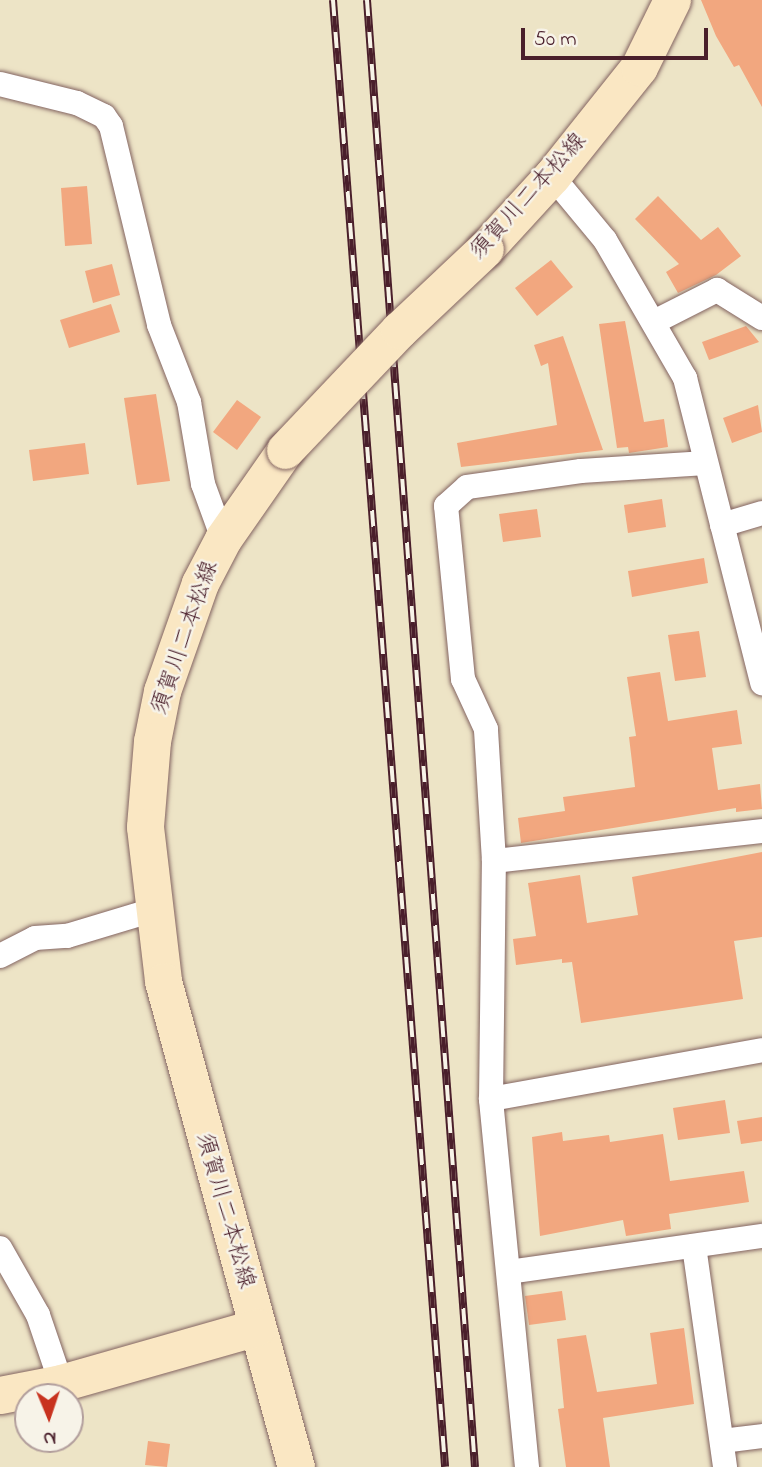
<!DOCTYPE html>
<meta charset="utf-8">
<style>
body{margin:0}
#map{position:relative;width:762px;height:1467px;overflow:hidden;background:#ede4c6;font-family:"Indie Flower","Klee One",sans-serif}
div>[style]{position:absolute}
.building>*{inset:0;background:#f2a77f}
.roads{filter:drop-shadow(0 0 2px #836461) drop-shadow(0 0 2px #836461)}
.street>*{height:24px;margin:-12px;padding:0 12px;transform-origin:12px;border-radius:12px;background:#fff}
.secondary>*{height:37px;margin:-18.5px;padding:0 18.5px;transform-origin:18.5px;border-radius:18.5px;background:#fae7c3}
.rail>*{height:8px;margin-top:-4px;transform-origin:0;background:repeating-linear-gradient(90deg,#f7f3e8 0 16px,#4a1f2b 0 32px);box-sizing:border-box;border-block:2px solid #4a1f2b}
.bridges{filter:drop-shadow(0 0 2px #836461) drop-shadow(0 0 2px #836461)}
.secondary-bridge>*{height:37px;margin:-18.5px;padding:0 18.5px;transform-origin:18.5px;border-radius:18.5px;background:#fae7c3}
span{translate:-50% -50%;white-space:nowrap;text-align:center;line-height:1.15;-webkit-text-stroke:5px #f7f3e8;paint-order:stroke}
.street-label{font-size:23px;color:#4a1f2b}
.north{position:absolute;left:14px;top:1383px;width:70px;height:70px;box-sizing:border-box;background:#f7f3e8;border:2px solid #b29e9c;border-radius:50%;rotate:178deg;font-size:19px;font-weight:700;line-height:28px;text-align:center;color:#4a1f2b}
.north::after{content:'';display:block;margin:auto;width:24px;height:32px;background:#c8321e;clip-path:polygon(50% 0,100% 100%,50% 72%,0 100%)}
.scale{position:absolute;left:521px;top:28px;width:187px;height:32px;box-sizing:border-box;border:4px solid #4a1f2b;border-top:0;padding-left:9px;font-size:21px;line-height:24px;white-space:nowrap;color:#4a1f2b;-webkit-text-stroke:5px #f7f3e8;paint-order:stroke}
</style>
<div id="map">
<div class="building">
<i style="clip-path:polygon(701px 0,762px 0,762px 107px,739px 65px,734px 67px,716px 36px)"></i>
<i style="clip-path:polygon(87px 186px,92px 244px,65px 246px,61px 188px)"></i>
<i style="clip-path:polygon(658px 196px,701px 240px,718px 227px,741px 256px,716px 275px,678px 293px,666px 272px,679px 264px,635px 219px)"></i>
<i style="clip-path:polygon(551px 260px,573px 287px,537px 316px,515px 288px)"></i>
<i style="clip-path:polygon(112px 264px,120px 295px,93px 303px,85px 271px)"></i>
<i style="clip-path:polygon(111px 304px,120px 332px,69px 348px,60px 320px)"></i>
<i style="clip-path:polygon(625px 321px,644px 422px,664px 419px,668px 447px,629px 453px,628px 447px,617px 448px,599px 324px)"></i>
<i style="clip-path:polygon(746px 326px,759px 342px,709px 360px,702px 342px)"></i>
<i style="clip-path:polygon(563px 336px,603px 450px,461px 467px,457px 443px,557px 425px,548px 363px,541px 366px,534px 345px)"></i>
<i style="clip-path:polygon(156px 394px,170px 481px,137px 485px,124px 398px)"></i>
<i style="clip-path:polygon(237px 400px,261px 417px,237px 450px,213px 432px)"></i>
<i style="clip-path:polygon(758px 405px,762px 432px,732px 443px,723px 418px)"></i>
<i style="clip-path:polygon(85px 443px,89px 474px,33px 481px,29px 450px)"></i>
<i style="clip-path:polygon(662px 499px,666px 527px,628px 533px,624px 505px)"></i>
<i style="clip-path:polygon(537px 509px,541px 537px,503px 542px,499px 514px)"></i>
<i style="clip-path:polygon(704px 558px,708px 583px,632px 597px,628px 571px)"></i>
<i style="clip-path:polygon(699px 631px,706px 677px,675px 681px,668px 635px)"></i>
<i style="clip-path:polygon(660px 672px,668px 721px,737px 710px,742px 744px,712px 748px,718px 790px,760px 784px,762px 809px,736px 812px,736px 808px,521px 843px,518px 818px,565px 811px,563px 797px,635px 787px,629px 737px,636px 736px,627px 677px)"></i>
<i style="clip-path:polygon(762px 852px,762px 937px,734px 941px,743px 999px,581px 1023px,572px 962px,562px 963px,562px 959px,516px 965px,513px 939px,536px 936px,528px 883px,580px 875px,587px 923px,638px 915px,632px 877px)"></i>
<i style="clip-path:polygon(725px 1100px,730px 1133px,678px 1140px,673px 1108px)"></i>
<i style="clip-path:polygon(762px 1117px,762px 1141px,741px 1144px,737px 1121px)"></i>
<i style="clip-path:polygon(562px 1132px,563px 1141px,609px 1135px,610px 1142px,663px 1134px,670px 1181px,744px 1171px,749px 1202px,669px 1214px,671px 1229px,626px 1236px,623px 1220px,540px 1236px,532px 1137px)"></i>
<i style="clip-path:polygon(562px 1291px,566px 1320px,529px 1325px,525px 1296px)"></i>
<i style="clip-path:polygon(684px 1328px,694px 1404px,603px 1418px,610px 1467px,566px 1467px,558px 1409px,564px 1408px,557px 1339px,586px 1335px,597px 1392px,657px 1384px,650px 1333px)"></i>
<i style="clip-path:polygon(148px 1441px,170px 1444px,167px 1467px,145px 1465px)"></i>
</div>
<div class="roads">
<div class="street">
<i style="left:0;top:84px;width:79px;rotate:13.9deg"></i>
<i style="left:77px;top:103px;width:30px;rotate:26deg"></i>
<i style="left:104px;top:116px;width:12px;rotate:55deg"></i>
<i style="left:111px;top:126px;width:205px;rotate:76.4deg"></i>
<i style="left:159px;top:325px;width:83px;rotate:68.7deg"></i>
<i style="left:189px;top:402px;width:83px;rotate:80.3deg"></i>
<i style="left:203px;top:484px;width:59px;rotate:70deg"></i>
<i style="left:552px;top:176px;width:83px;rotate:50.4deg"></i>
<i style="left:605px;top:240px;width:160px;rotate:59.9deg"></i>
<i style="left:685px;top:378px;width:315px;rotate:75.8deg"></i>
<i style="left:654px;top:322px;width:71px;rotate:-26.9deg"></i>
<i style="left:717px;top:290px;width:53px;rotate:31.9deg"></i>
<i style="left:722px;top:525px;width:42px;rotate:-16.7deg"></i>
<i style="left:494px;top:861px;width:270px;rotate:-6.4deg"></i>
<i style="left:0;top:956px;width:39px;rotate:-27deg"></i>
<i style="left:35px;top:938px;width:32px;rotate:-4deg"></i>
<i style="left:67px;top:936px;width:90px;rotate:-16.8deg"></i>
<i style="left:491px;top:1099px;width:275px;rotate:-10.2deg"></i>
<i style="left:694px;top:1246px;width:223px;rotate:82deg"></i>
<i style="left:0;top:1248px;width:77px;rotate:60.4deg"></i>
<i style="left:38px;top:1315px;width:72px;rotate:71.3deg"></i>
<i style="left:509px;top:1272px;width:256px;rotate:-8.1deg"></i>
<i style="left:722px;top:1441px;width:40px;rotate:-7.1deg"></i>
<i style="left:527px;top:1467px;width:370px;rotate:-95.6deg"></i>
<i style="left:491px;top:1099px;width:238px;rotate:-89.3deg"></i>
<i style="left:494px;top:861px;width:132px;rotate:-93.5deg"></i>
<i style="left:486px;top:729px;width:55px;rotate:-114.7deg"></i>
<i style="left:463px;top:679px;width:174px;rotate:-95.6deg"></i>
<i style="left:446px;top:506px;width:28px;rotate:-42deg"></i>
<i style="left:467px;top:487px;width:115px;rotate:-8deg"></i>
<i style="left:581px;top:471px;width:125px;rotate:-3.7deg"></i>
</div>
<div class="secondary">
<i style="left:485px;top:249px;width:99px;rotate:-47.5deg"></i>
<i style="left:552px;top:176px;width:139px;rotate:-51.4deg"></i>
<i style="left:639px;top:67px;width:75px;rotate:-63.8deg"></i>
<i style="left:285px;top:450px;width:108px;rotate:124.9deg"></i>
<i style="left:223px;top:539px;width:50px;rotate:117.6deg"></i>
<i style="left:200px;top:583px;width:114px;rotate:109.4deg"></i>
<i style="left:162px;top:691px;width:51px;rotate:101.3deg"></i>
<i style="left:152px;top:741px;width:86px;rotate:94.7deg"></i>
<i style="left:145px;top:827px;width:155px;rotate:83.3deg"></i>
<i style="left:163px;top:981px;width:504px;rotate:74.7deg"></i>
<i style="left:0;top:1395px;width:62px;rotate:-11.1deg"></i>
<i style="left:61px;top:1383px;width:204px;rotate:-15.9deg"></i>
</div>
</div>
<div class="rail">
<i style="left:333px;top:0;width:1471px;rotate:85.63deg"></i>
<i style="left:367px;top:0;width:1471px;rotate:85.79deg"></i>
</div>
<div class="bridges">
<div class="secondary-bridge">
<i style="left:285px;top:450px;width:166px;rotate:-46.5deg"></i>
<i style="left:399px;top:330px;width:118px;rotate:-43.3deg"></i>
</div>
</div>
<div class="street-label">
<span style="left:529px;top:197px;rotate:-48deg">須賀川二本松線</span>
<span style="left:186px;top:638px;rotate:-71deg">須賀川二本松線</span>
<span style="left:224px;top:1211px;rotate:74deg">須賀川二本松線</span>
</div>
<div class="north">N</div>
<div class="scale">50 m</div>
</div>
